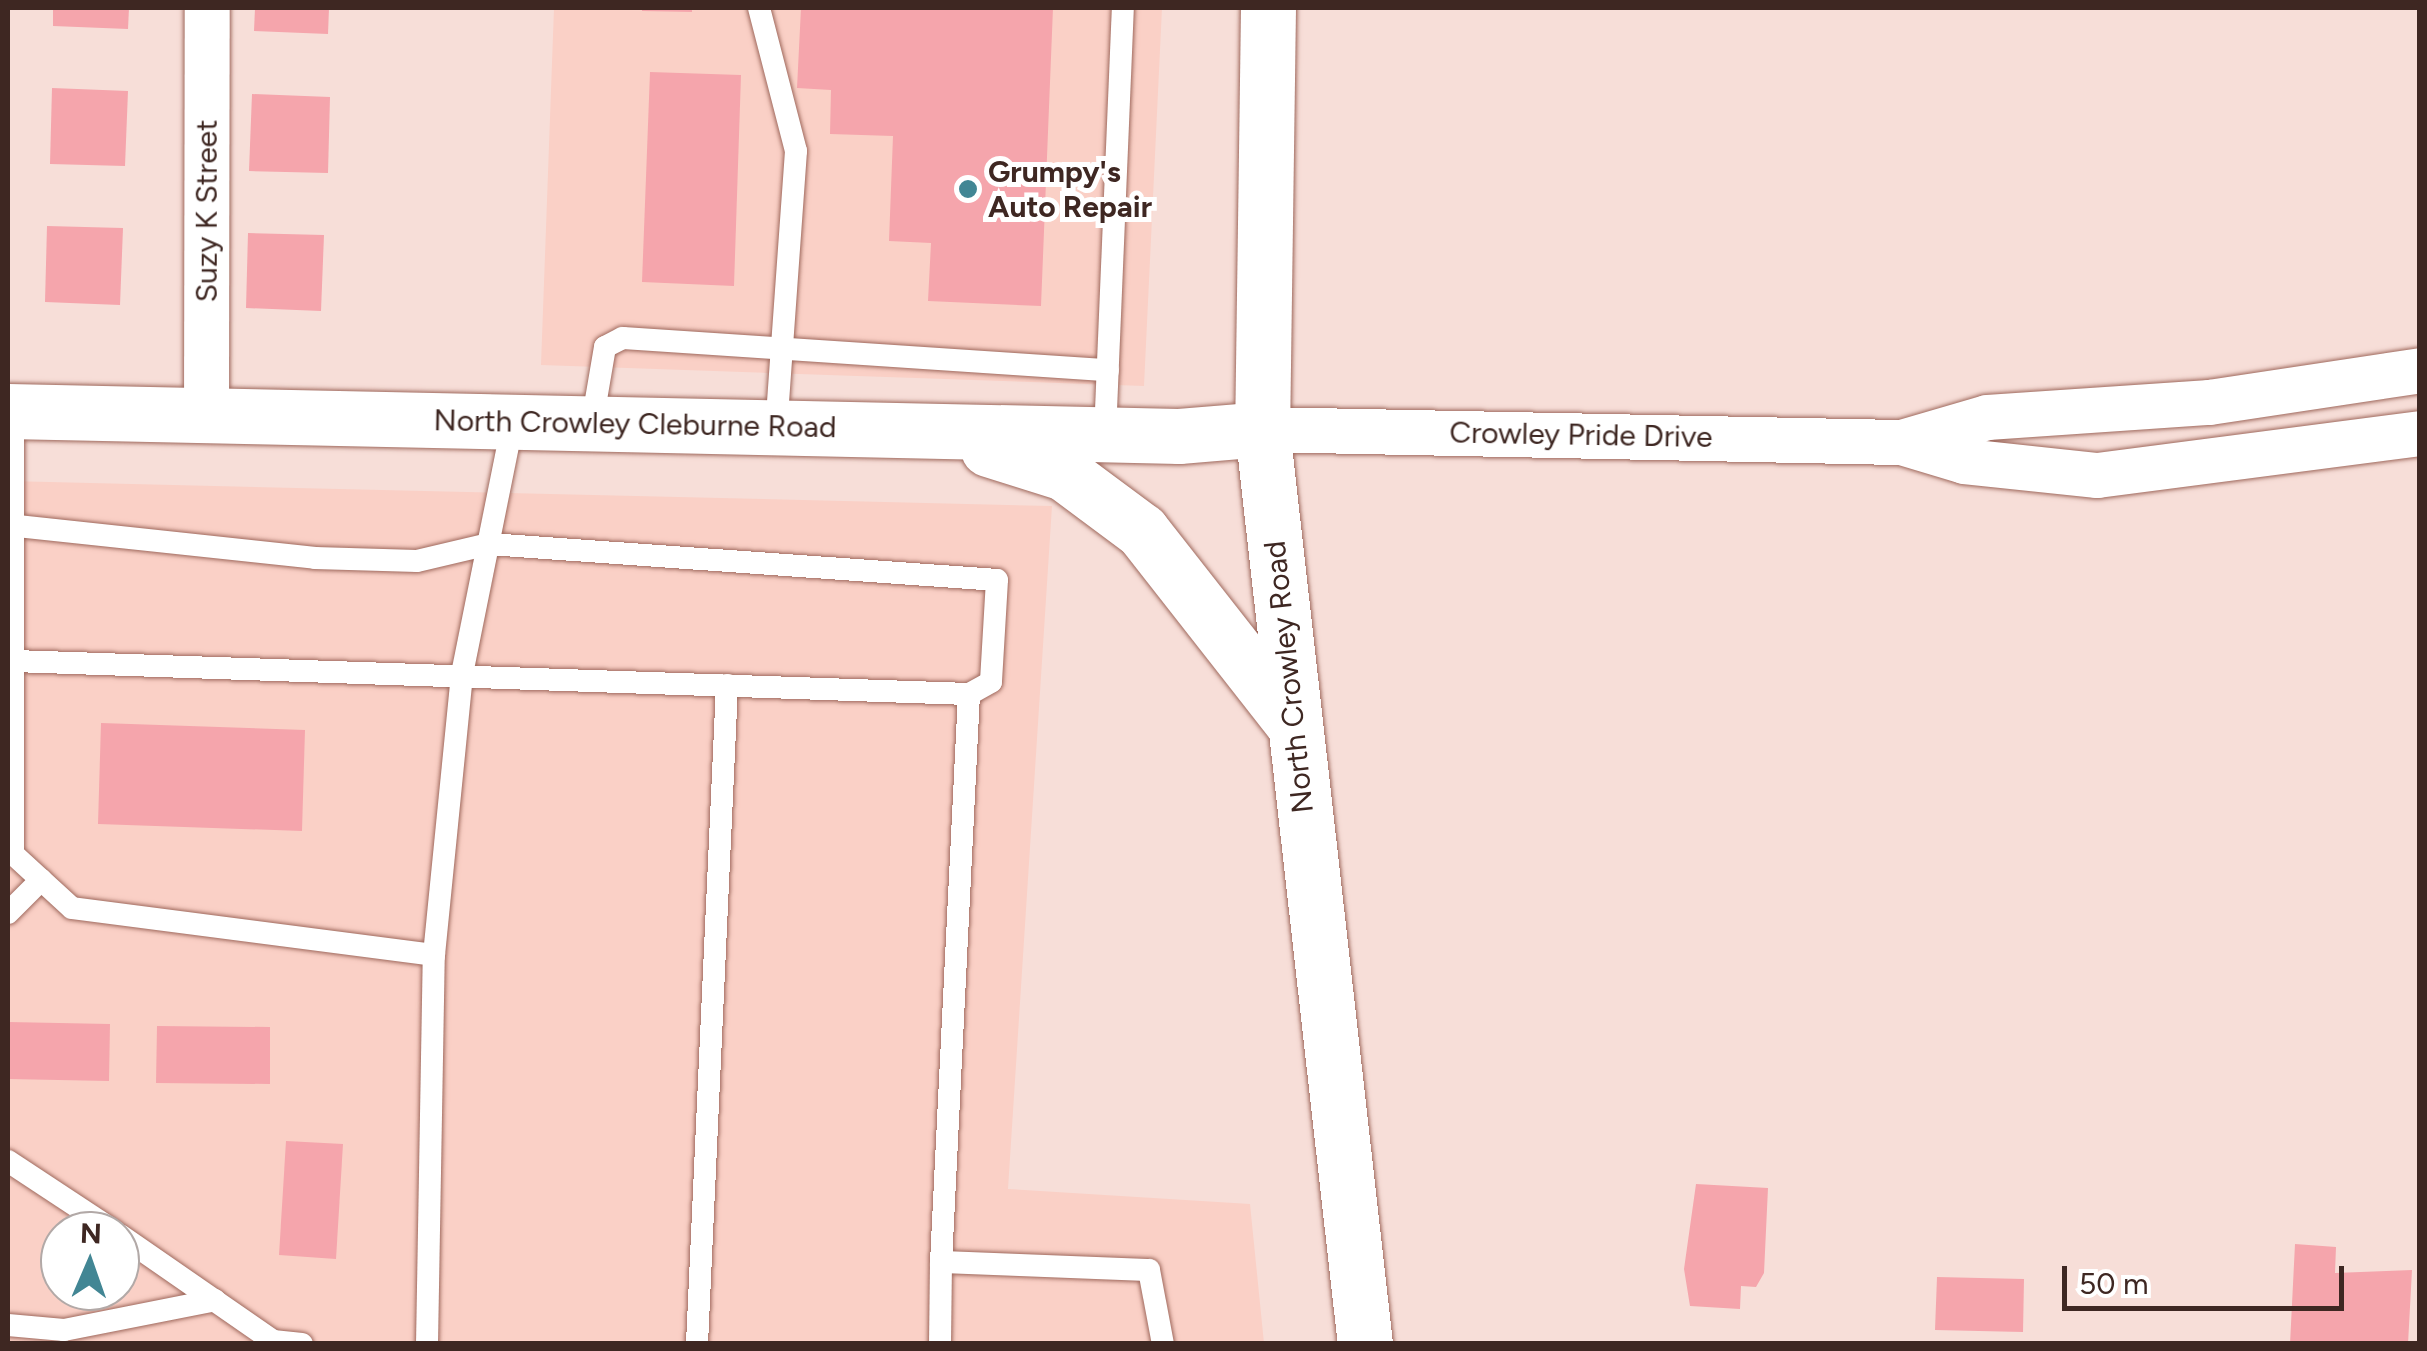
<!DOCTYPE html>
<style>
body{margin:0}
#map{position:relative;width:2427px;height:1351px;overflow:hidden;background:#f7ded8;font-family:Figtree,sans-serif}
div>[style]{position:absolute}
.built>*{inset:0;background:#fad0c6}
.building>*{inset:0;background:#f5a5ac}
.roads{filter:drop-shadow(0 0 2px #9f695d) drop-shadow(0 0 2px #9f695d)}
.lane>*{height:22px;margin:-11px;padding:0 11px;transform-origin:11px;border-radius:11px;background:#fff}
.street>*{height:45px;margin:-22.5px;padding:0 22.5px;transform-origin:22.5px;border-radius:22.5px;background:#fff}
.secondary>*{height:55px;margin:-27.5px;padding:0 27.5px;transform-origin:27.5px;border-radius:27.5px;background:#fff}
.dots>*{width:28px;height:28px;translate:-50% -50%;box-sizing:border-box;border:5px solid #fff;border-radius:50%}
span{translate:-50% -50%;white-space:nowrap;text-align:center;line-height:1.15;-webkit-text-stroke:10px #fff;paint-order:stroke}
.poi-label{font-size:30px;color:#3e2722;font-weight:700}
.left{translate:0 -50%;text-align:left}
.street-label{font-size:30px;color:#3e2722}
.frame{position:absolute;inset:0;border:10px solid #3e2722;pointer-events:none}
.north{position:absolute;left:40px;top:1211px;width:100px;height:100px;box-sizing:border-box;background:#fff;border:2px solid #b2a9a7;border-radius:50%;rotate:2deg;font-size:28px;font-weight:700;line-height:40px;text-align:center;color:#3e2722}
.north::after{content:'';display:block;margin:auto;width:35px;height:45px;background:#428694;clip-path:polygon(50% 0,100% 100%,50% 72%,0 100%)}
.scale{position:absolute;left:2062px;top:1266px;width:282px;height:45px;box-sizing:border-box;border:5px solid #3e2722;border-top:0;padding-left:12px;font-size:30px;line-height:35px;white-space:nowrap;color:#3e2722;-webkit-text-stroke:8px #fff;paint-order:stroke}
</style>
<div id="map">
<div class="built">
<i style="clip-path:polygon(554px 8px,1162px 8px,1144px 386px,541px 365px)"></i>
<i style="clip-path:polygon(evenodd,8px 481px,1052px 506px,1008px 1189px,1250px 1204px,1264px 1343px,8px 1344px,8px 481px,60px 1231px,120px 1231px,120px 1291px,60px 1291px,60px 1231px)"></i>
</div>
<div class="building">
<i style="clip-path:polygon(53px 8px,129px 8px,128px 29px,53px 26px)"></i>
<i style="clip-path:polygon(255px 8px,329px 8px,328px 34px,254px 31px)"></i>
<i style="clip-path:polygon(642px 8px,692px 8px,692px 12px,642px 11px)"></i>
<i style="clip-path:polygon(801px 8px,1053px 8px,1041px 306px,928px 301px,931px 243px,889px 241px,893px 136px,830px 134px,831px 90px,797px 88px)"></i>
<i style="clip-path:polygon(650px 72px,741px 75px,734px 286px,642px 282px)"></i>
<i style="clip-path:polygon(52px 88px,128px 91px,125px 166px,50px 164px)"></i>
<i style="clip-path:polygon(252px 94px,330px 97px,328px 173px,249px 171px)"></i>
<i style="clip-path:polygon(47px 226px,123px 228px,120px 305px,45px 302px)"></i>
<i style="clip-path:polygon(248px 233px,324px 235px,321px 311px,246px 308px)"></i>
<i style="clip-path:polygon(101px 723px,305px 730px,302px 831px,98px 824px)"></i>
<i style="clip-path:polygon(8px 1022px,110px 1024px,109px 1081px,8px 1079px)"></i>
<i style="clip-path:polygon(157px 1026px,270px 1027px,270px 1084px,156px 1083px)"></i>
<i style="clip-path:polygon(286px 1141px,343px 1144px,336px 1259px,279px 1255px)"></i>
<i style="clip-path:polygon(1696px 1184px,1768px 1188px,1764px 1273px,1756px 1287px,1741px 1286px,1740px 1309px,1690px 1306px,1684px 1269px)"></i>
<i style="clip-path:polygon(2295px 1244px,2336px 1247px,2335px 1273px,2412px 1270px,2408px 1344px,2290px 1344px)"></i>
<i style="clip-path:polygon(1937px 1277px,2024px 1279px,2023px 1332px,1935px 1330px)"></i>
</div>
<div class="roads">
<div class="lane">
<i style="left:759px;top:8px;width:148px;rotate:75.5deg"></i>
<i style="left:796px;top:151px;width:277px;rotate:94.1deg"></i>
<i style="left:13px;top:411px;width:443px;rotate:90deg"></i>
<i style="left:13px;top:854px;width:80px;rotate:42.5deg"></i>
<i style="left:72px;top:908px;width:365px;rotate:7.4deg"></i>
<i style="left:592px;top:423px;width:77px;rotate:-80.3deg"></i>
<i style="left:605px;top:347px;width:20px;rotate:-27deg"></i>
<i style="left:623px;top:338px;width:486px;rotate:3.8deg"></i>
<i style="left:1105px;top:434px;width:426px;rotate:-87.6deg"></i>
<i style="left:8px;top:525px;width:309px;rotate:6.1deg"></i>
<i style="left:315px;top:558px;width:102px;rotate:1.7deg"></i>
<i style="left:417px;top:561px;width:74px;rotate:-13.3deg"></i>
<i style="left:489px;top:544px;width:509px;rotate:4.05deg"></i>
<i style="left:997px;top:580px;width:102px;rotate:93.4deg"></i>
<i style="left:991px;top:682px;width:25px;rotate:151deg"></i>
<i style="left:969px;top:694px;width:569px;rotate:92.82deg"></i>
<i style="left:941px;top:1262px;width:208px;rotate:2.2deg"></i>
<i style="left:1149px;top:1270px;width:75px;rotate:79.3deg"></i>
<i style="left:14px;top:661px;width:956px;rotate:1.98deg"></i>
<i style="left:8px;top:913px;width:47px;rotate:-45deg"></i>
<i style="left:8px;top:1161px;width:127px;rotate:33.4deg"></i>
<i style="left:120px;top:1235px;width:186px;rotate:34.7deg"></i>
<i style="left:273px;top:1341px;width:29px;rotate:6deg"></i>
<i style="left:8px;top:1325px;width:56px;rotate:5.1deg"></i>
<i style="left:64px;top:1330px;width:154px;rotate:-11.2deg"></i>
<i style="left:427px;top:1344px;width:389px;rotate:-89deg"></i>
<i style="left:434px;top:955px;width:282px;rotate:-84.3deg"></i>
<i style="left:462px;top:674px;width:258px;rotate:-78.6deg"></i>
<i style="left:697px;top:1344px;width:660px;rotate:-87.39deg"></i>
<i style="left:940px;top:1344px;width:82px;rotate:-89.3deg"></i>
</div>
<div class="street">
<i style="left:206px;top:415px;width:407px;rotate:-89.9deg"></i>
<i style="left:1262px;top:429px;width:639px;rotate:1.17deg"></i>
<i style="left:1901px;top:442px;width:66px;rotate:16.8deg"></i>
<i style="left:1964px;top:461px;width:134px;rotate:6deg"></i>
<i style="left:2097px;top:475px;width:326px;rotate:-7.4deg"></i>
<i style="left:1901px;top:442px;width:90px;rotate:-16.2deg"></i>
<i style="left:1987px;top:417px;width:223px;rotate:-3.9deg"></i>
<i style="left:2209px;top:402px;width:213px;rotate:-8.6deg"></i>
</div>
<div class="secondary">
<i style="left:1268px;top:8px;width:421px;rotate:90.8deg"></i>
<i style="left:1262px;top:429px;width:921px;rotate:83.58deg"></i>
<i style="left:8px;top:411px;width:1171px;rotate:1.22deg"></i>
<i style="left:1179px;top:436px;width:83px;rotate:-4.8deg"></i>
<i style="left:988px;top:449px;width:80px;rotate:17.5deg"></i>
<i style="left:1064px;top:473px;width:97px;rotate:36.6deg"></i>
<i style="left:1142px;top:531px;width:246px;rotate:51.9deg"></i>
</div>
</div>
<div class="dots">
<i style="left:968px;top:189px;background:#428694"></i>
</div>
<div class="poi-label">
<span class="left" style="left:988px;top:189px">Grumpy's<br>Auto Repair</span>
</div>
<div class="street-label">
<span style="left:207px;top:211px;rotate:-90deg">Suzy K Street</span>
<span style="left:635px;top:424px;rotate:1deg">North Crowley Cleburne Road</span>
<span style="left:1581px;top:435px;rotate:1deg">Crowley Pride Drive</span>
<span style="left:1289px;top:677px;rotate:-96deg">North Crowley Road</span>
</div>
<div class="frame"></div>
<div class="north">N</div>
<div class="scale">50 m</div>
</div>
